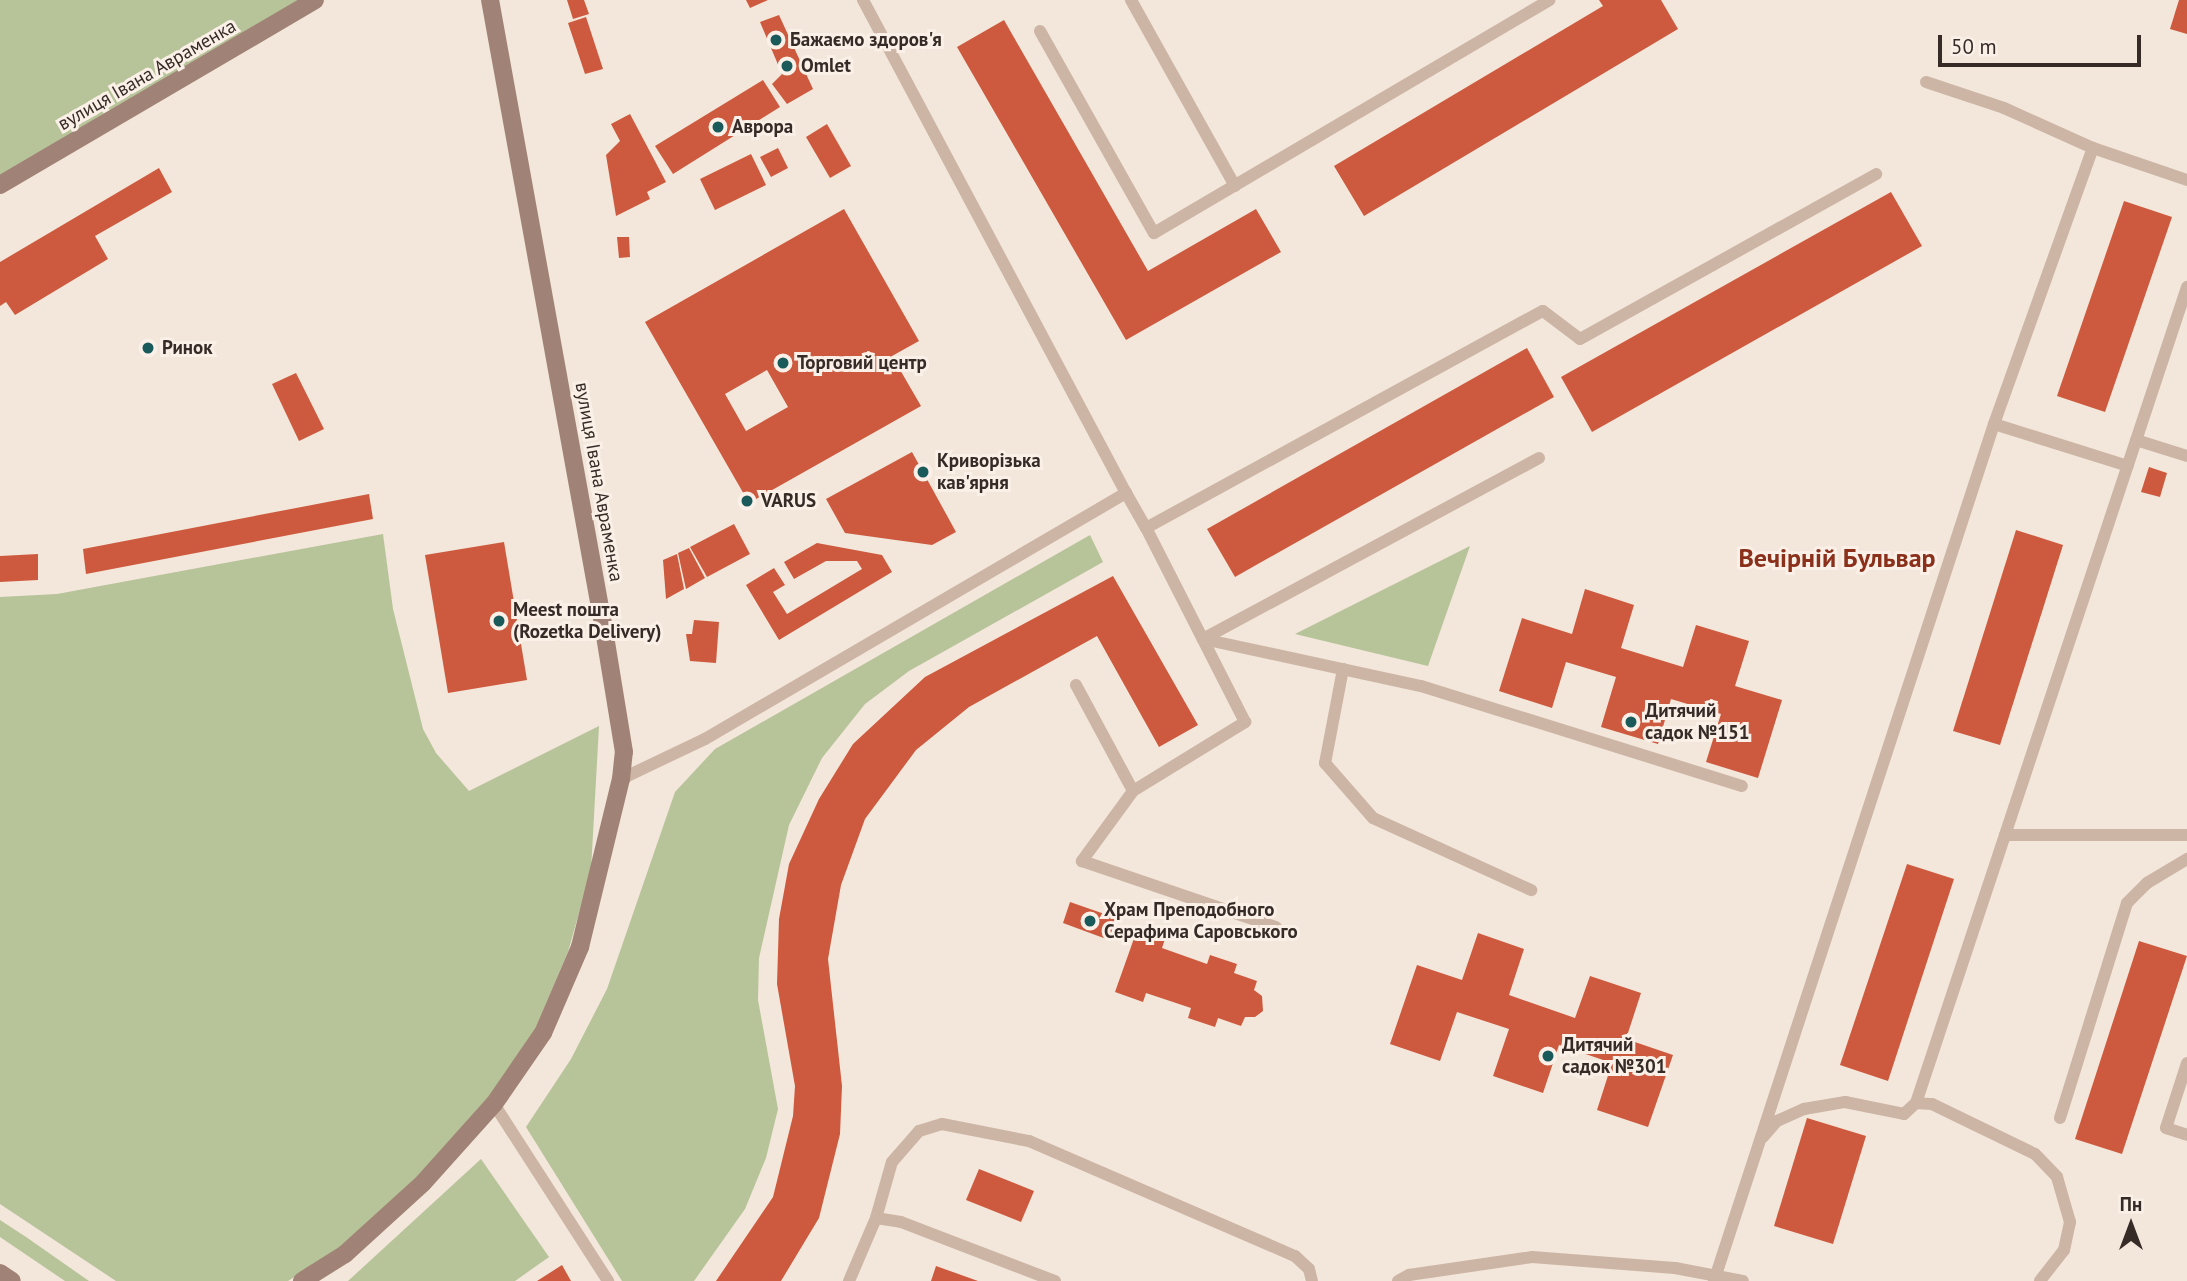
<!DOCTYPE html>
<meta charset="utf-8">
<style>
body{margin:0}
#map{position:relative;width:2187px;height:1281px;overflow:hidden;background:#f3e6da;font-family:"PT Sans",sans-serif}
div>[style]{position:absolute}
.green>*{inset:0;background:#b7c399}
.building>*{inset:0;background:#cd5a3e}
.lane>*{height:12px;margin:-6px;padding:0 6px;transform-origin:6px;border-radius:6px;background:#ccb5a5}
.secondary>*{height:18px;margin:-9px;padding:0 9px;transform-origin:9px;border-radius:9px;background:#a08376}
.dots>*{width:19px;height:19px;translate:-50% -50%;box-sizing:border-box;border:4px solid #faf0e7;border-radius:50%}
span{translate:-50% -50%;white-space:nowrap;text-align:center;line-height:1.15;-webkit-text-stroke:6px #faf0e7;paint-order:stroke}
.poi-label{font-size:19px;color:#372b27;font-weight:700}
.left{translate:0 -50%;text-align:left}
.street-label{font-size:19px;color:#372b27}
.district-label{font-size:26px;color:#8b301b;font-weight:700}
.north{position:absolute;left:2096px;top:1190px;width:70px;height:70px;-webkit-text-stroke:5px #faf0e7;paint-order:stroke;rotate:0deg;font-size:19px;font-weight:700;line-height:28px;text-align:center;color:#372b27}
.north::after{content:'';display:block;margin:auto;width:24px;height:32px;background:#372b27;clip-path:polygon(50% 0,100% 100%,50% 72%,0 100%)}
.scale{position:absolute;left:1938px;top:35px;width:203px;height:32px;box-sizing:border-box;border:4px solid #372b27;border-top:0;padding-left:9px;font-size:21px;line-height:24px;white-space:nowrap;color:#372b27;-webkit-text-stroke:5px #faf0e7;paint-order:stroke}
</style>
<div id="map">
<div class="green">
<i style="clip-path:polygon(0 0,315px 0,0 185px)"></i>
<i style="clip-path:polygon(383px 534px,393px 609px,423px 729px,436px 753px,469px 791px,599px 726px,591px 870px,568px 952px,533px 1034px,486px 1102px,417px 1179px,342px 1247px,288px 1281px,116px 1281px,0 1204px,0 597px,57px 594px)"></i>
<i style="clip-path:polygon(1090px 535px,1103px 562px,909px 671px,865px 704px,822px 758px,789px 825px,759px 958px,758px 1000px,778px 1109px,766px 1158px,745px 1209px,694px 1281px,622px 1281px,526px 1127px,571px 1059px,607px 989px,675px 792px,715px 749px)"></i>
<i style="clip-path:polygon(1470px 546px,1428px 666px,1295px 634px)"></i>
<i style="clip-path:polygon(481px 1159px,549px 1257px,515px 1281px,348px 1281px)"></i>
<i style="clip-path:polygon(0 1220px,26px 1237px,89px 1281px,65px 1281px,0 1237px)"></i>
</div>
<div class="building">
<i style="clip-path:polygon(567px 0,584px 0,589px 14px,573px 19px)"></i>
<i style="clip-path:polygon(746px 0,768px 0,750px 8px)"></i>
<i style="clip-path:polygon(1599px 0,1661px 0,1678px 29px,1364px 216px,1334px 166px,1603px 6px)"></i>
<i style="clip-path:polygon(2179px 0,2187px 0,2187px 34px,2170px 29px)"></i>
<i style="clip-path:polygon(779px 15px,813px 89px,787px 104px,772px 84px,782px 74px,760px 22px)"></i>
<i style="clip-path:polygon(586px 17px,603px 69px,585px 74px,568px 23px)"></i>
<i style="clip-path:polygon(1004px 20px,1148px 271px,1256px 209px,1281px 252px,1126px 340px,957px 47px)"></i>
<i style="clip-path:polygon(763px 80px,780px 107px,673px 174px,655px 146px)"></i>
<i style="clip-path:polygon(630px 114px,666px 182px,647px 192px,650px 199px,616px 216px,606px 155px,620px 141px,611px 124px)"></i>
<i style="clip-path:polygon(827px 124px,851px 166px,830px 178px,806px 137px)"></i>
<i style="clip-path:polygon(778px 148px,788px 168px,771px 177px,760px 157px)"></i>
<i style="clip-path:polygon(751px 154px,766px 185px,715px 210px,700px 179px)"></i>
<i style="clip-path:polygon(159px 168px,172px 192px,95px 236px,108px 259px,15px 315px,6px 302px,0 306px,0 262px)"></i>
<i style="clip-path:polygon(1891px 192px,1922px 246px,1592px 432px,1561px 377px)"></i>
<i style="clip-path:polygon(2124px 201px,2172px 217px,2105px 412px,2057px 396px)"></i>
<i style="clip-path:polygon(evenodd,844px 209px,919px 341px,892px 356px,921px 406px,749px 503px,645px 322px,844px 209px,767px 370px,788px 407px,746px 431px,725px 394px,767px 370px)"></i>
<i style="clip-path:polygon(617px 237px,629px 237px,630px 257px,619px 258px)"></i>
<i style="clip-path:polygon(1527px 348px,1554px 397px,1235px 577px,1207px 529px)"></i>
<i style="clip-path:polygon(296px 373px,324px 429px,299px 441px,272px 384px)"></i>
<i style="clip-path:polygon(912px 452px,956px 532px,932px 545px,845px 533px,826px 499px)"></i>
<i style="clip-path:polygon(2149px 467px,2167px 473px,2160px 497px,2141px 492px)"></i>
<i style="clip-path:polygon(369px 494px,373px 519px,86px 574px,83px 549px)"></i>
<i style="clip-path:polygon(734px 524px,750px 554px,707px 577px,690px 547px)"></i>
<i style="clip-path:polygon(2016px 530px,2063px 545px,2000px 745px,1953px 731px)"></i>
<i style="clip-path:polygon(504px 542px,527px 680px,448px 693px,425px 555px)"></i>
<i style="clip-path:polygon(817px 543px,882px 555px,892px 572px,779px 640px,746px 585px,774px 568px,785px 585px,773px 592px,787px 614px,862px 569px,857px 561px,826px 561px,794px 579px,784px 562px)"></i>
<i style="clip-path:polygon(689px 548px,705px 578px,686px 589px,678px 553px)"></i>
<i style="clip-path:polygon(38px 554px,38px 580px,0 582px,0 556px)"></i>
<i style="clip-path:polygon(677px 554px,684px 589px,666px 599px,663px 560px)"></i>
<i style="clip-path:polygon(1113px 576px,1198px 725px,1159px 747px,1097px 636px,969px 707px,916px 750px,865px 819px,841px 885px,828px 959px,842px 1086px,840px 1134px,819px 1218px,781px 1281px,716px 1281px,773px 1197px,793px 1116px,795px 1086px,777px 984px,779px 919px,789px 864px,819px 799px,853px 744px,925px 677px)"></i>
<i style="clip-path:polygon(1585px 589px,1634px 605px,1621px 648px,1683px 667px,1696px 625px,1749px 641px,1735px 686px,1782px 700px,1758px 778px,1706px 762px,1721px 714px,1671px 699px,1658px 744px,1601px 727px,1616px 677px,1566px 662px,1552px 708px,1499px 691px,1522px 618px,1572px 634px)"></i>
<i style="clip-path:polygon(694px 620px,719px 622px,716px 663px,690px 661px,686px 634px,692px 634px)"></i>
<i style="clip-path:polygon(1907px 864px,1954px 879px,1888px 1081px,1840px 1065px)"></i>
<i style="clip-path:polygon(1070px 902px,1116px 918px,1109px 940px,1063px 923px)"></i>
<i style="clip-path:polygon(1137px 930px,1165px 939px,1162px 948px,1207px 964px,1210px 955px,1237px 964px,1234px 973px,1257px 981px,1254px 990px,1262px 996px,1263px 1011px,1255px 1017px,1245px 1017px,1241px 1026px,1218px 1018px,1215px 1027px,1188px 1018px,1191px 1008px,1146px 993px,1143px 1002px,1115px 992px)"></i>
<i style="clip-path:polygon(1478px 933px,1524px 949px,1509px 995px,1575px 1018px,1590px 976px,1641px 993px,1626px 1039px,1673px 1055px,1648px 1127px,1597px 1110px,1612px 1063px,1559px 1045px,1543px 1093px,1493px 1076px,1509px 1029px,1457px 1012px,1440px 1061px,1390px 1044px,1417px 965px,1462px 980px)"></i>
<i style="clip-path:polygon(2139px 941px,2187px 956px,2122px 1154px,2075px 1139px)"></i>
<i style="clip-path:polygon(1807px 1118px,1866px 1136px,1833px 1244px,1774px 1226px)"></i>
<i style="clip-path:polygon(979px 1169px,1034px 1191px,1021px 1222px,966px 1200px)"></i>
<i style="clip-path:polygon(562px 1265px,571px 1281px,537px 1281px)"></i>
<i style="clip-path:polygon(936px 1266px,978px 1281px,931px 1281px)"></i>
</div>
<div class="lane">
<i style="left:863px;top:0;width:559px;rotate:61.92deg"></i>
<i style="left:1131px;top:0;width:213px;rotate:60.8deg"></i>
<i style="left:1040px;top:31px;width:232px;rotate:60.6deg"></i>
<i style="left:1154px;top:233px;width:459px;rotate:-30.5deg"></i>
<i style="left:1926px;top:82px;width:82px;rotate:18.4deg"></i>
<i style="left:2004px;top:108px;width:98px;rotate:24.2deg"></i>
<i style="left:1994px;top:424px;width:293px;rotate:-70.3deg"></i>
<i style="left:2093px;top:148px;width:99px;rotate:18.8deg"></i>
<i style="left:2136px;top:440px;width:53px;rotate:17.4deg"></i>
<i style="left:1539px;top:458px;width:382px;rotate:151.7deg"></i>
<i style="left:1203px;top:639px;width:223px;rotate:12.2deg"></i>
<i style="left:1421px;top:686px;width:336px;rotate:17.3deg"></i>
<i style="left:1343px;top:669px;width:96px;rotate:100.8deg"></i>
<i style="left:1325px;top:763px;width:73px;rotate:48.9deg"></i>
<i style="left:1373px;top:818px;width:174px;rotate:24.5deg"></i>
<i style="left:1076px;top:685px;width:120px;rotate:61.7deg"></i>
<i style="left:1133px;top:791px;width:132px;rotate:-31.6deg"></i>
<i style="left:1245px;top:722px;width:218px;rotate:-117deg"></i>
<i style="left:621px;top:779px;width:93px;rotate:-25.5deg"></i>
<i style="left:705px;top:739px;width:488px;rotate:-30.3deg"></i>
<i style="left:1126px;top:493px;width:40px;rotate:60.3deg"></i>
<i style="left:1146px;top:528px;width:452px;rotate:-28.7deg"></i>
<i style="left:1543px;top:311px;width:46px;rotate:37.1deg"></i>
<i style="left:1580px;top:339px;width:339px;rotate:-29.1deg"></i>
<i style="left:1133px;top:791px;width:87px;rotate:126.1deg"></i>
<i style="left:1082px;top:861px;width:205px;rotate:18.8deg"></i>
<i style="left:2005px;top:835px;width:182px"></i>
<i style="left:2187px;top:1063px;width:68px;rotate:107.9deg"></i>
<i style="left:2166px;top:1128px;width:22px;rotate:18deg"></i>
<i style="left:1916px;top:1103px;width:860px;rotate:-71.63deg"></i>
<i style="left:494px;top:1104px;width:211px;rotate:57.2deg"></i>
<i style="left:2060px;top:1118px;width:225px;rotate:-72.7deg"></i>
<i style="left:2127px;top:903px;width:28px;rotate:-45deg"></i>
<i style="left:2147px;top:883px;width:47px;rotate:-31deg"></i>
<i style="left:1763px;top:1137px;width:21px;rotate:-49deg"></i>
<i style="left:1777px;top:1121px;width:30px;rotate:-24deg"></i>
<i style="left:1804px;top:1109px;width:42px;rotate:-9.7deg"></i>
<i style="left:1845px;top:1102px;width:60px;rotate:11.5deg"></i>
<i style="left:1904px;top:1114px;width:16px;rotate:-43deg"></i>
<i style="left:1916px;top:1103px;width:16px;rotate:4deg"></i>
<i style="left:1932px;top:1104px;width:114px;rotate:25.9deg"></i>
<i style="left:2035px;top:1154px;width:32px;rotate:46deg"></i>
<i style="left:2057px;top:1177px;width:47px;rotate:73.9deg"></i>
<i style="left:2070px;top:1222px;width:29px;rotate:102deg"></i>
<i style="left:2064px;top:1250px;width:39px;rotate:128deg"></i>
<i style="left:876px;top:1218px;width:58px;rotate:-74.1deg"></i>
<i style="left:892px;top:1162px;width:41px;rotate:-48.9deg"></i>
<i style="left:919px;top:1131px;width:24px;rotate:-17deg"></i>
<i style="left:942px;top:1124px;width:89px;rotate:11.1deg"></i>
<i style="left:1029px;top:1141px;width:290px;rotate:23.4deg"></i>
<i style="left:1295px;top:1256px;width:19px;rotate:43deg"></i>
<i style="left:1309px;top:1269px;width:12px;rotate:76deg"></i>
<i style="left:849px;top:1281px;width:69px;rotate:-66.8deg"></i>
<i style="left:876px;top:1218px;width:25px;rotate:9deg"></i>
<i style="left:901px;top:1222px;width:165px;rotate:21deg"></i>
<i style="left:1398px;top:1281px;width:13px;rotate:-29deg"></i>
<i style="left:1409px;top:1275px;width:124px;rotate:-8.3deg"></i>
<i style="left:1532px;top:1257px;width:143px;rotate:4.4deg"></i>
<i style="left:1675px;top:1268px;width:69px;rotate:10.8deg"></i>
<i style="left:1714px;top:1281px;width:902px;rotate:-71.91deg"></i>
<i style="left:1994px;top:424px;width:140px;rotate:17.4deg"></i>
</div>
<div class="secondary">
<i style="left:0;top:185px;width:365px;rotate:-30.4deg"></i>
<i style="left:0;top:1273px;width:14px;rotate:34deg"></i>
<i style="left:302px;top:1281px;width:51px;rotate:-32.1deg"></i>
<i style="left:345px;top:1254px;width:105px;rotate:-42.3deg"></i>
<i style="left:423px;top:1183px;width:106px;rotate:-48.1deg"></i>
<i style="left:494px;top:1104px;width:86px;rotate:-55.4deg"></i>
<i style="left:543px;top:1033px;width:94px;rotate:-66.7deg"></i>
<i style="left:580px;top:947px;width:173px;rotate:-76.3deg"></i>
<i style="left:621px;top:779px;width:27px;rotate:-84deg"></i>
<i style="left:624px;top:752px;width:130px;rotate:-99.3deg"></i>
<i style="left:603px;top:624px;width:634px;rotate:-100.26deg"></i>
</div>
<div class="dots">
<i style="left:776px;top:40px;background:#1a5a5b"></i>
<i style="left:787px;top:66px;background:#1a5a5b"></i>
<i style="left:718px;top:127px;background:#1a5a5b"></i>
<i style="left:148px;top:348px;background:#1a5a5b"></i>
<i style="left:783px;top:363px;background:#1a5a5b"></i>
<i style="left:923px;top:472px;background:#1a5a5b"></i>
<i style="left:747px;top:501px;background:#1a5a5b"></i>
<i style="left:499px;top:621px;background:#1a5a5b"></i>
<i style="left:1631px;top:722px;background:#1a5a5b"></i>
<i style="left:1090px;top:921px;background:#1a5a5b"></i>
<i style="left:1548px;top:1056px;background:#1a5a5b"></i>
</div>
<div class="poi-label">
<span class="left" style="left:790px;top:40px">Бажаємо здоров'я</span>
<span class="left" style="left:801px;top:66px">Omlet</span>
<span class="left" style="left:732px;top:127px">Аврора</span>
<span class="left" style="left:162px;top:348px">Ринок</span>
<span class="left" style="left:797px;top:363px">Торговий центр</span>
<span class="left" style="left:937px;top:472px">Криворізька<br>кав'ярня</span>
<span class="left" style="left:761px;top:501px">VARUS</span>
<span class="left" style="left:513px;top:621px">Meest пошта<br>(Rozetka Delivery)</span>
<span class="left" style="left:1645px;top:722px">Дитячий<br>садок №151</span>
<span class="left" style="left:1104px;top:921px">Храм Преподобного<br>Серафима Саровського</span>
<span class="left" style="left:1562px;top:1056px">Дитячий<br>садок №301</span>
</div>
<div class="street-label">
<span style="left:147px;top:75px;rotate:-30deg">вулиця Івана Авраменка</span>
<span style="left:599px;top:482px;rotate:80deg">вулиця Івана Авраменка</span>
</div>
<div class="district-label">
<span style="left:1837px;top:558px">Вечірній Бульвар</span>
</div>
<div class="north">Пн</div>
<div class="scale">50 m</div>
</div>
